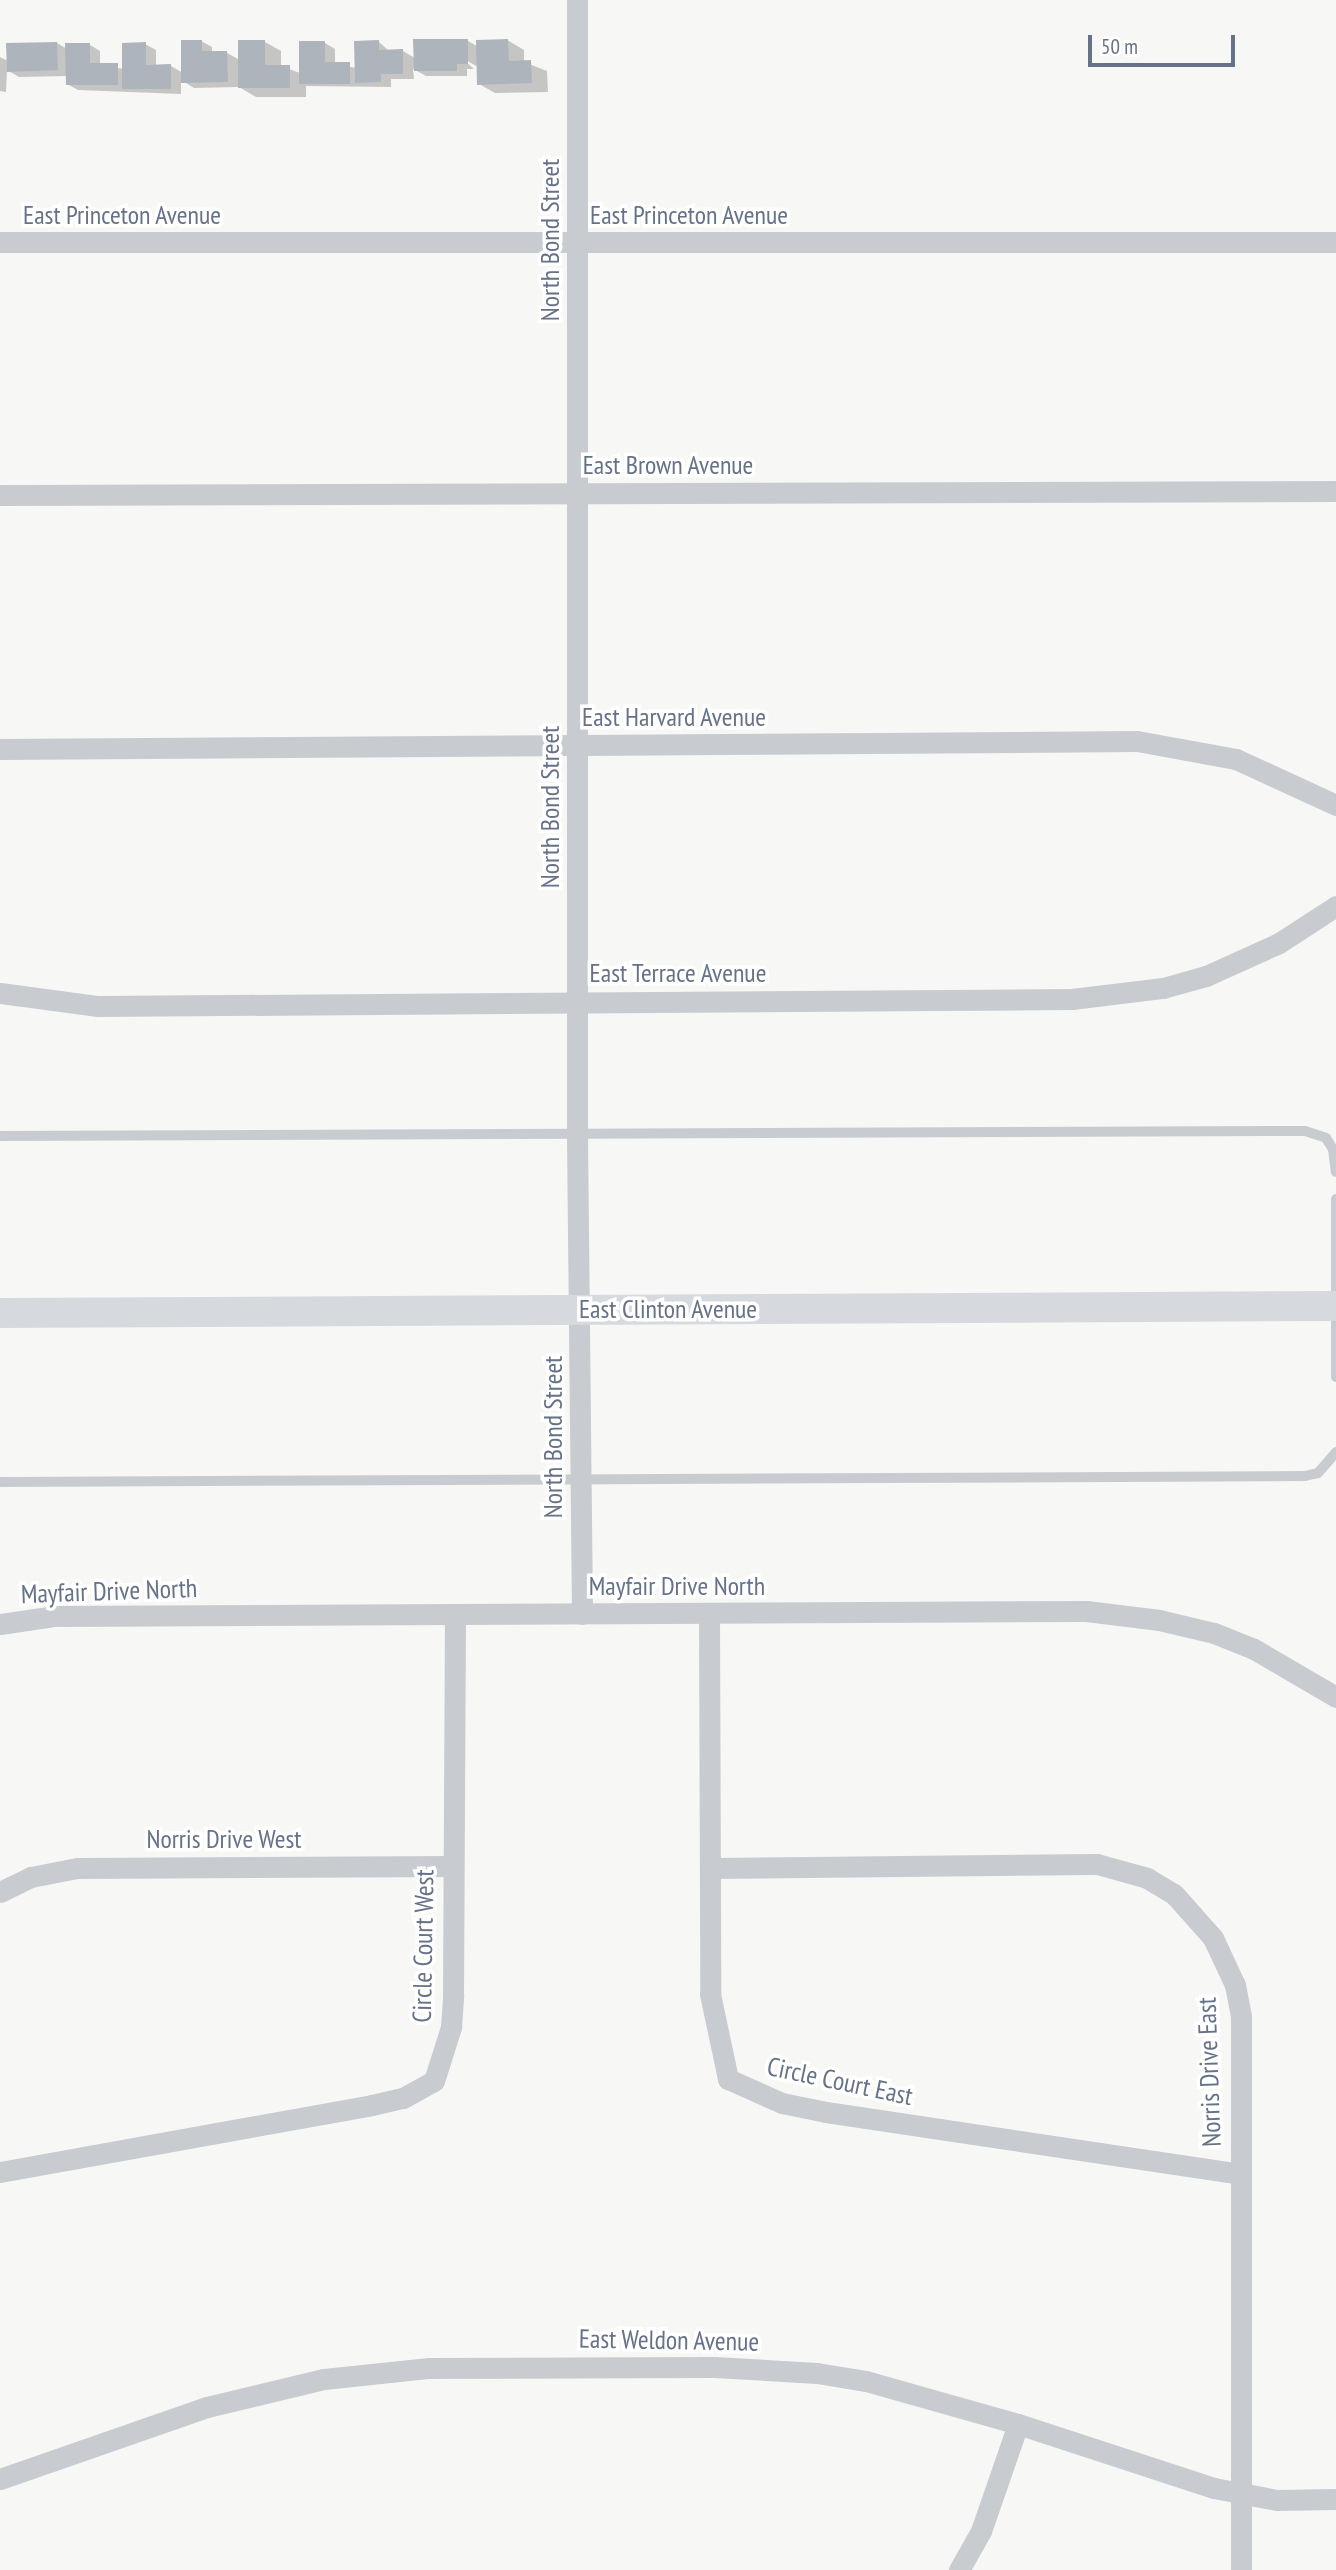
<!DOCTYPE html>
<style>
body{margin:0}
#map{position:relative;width:1336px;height:2570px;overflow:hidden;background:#f7f8f5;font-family:"PT Sans Narrow",sans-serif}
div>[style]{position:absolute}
.shadow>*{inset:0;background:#0003}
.building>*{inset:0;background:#aeb4bc}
.lane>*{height:10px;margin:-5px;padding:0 5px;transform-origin:5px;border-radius:5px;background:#c8cbcf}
.street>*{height:21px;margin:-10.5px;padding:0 10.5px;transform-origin:10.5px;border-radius:10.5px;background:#c8cbcf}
.secondary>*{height:30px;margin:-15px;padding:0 15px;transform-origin:15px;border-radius:15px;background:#d6dadf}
span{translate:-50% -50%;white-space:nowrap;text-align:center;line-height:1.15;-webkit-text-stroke:7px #fff;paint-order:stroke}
.street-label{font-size:26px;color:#667287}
.scale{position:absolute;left:1088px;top:35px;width:147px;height:32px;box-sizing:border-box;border:4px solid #667287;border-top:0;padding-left:9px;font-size:21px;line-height:24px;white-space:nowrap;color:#667287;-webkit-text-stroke:5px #fff;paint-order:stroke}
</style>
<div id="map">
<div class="shadow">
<i style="clip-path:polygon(507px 40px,524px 50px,524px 62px,547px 71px,548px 92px,495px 93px,479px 84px,478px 67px,462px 58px,474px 69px,467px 69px,467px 76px,426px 76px,413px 69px,414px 79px,391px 79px,391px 87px,306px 86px,306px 97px,256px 97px,239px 87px,194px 88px,181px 80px,181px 94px,78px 90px,67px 84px,67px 76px,19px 77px,7px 70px,6px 92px,0 91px,0 57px,8px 61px,57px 43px,67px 49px,90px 45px,100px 51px,100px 65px,124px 69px,145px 44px,156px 50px,156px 66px,171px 66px,183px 73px,201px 41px,212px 47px,212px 53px,227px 53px,240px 60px,265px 42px,281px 51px,281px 66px,300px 73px,325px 43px,335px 49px,335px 64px,357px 68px,379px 42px,389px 51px,403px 51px,415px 58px,468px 41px,477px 46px)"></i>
</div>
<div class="building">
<i style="clip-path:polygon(413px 39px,468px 39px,468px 64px,457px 64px,457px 71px,414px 71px)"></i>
<i style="clip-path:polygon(508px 39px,509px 61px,531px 60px,532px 83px,477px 85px,476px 40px)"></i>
<i style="clip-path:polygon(181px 40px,202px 40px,202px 51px,227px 51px,228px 82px,181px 83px)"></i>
<i style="clip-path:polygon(238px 40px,265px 40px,265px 65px,290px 65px,290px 88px,238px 88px)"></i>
<i style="clip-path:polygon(379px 40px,379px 50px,403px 49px,403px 74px,381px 74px,381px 82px,355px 83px,354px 41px)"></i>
<i style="clip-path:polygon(299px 41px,325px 41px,325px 62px,350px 62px,350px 84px,299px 84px)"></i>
<i style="clip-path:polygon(57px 42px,58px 70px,7px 72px,6px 43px)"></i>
<i style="clip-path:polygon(146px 42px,146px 65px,171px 64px,171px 89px,122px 89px,122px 43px)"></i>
<i style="clip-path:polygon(65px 43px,90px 43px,90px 63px,118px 63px,118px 85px,66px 85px)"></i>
</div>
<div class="lane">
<i style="left:0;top:1136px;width:1305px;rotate:-0.22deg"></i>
<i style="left:1305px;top:1131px;width:22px;rotate:18deg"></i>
<i style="left:1326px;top:1138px;width:13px;rotate:58deg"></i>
<i style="left:1333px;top:1149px;width:23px;rotate:83deg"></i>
<i style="left:1336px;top:1199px;width:178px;rotate:90deg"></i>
<i style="left:0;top:1482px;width:1305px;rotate:-0.26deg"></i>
<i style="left:1305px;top:1476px;width:13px;rotate:-13deg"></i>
<i style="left:1318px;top:1473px;width:28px;rotate:-49deg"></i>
</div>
<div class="street">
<i style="left:577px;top:0;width:1136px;rotate:90deg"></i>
<i style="left:577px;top:1136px;width:478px;rotate:89.4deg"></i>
<i style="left:0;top:242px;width:1336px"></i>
<i style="left:0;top:495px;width:1336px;rotate:-0.17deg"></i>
<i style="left:0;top:749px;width:1137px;rotate:-0.4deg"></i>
<i style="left:1137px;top:741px;width:101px;rotate:10.3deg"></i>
<i style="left:1236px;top:759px;width:110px;rotate:24.7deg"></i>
<i style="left:0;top:993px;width:99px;rotate:7.6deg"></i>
<i style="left:98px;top:1006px;width:974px;rotate:-0.41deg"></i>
<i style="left:1072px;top:999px;width:92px;rotate:-6.9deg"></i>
<i style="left:1163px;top:988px;width:45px;rotate:-15.6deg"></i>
<i style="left:1206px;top:976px;width:80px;rotate:-24.3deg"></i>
<i style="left:1279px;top:943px;width:68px;rotate:-33deg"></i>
<i style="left:709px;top:1613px;width:381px;rotate:89.8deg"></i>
<i style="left:710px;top:1994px;width:87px;rotate:78deg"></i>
<i style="left:728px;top:2079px;width:59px;rotate:24deg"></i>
<i style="left:782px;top:2103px;width:45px;rotate:11.6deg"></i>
<i style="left:826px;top:2112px;width:419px;rotate:8.5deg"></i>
<i style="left:0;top:1624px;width:56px;rotate:-8.3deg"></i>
<i style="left:55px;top:1616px;width:1031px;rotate:-0.28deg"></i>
<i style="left:1086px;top:1611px;width:74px;rotate:7deg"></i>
<i style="left:1159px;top:1620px;width:57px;rotate:13.3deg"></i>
<i style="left:1214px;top:1633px;width:43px;rotate:21.8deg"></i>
<i style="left:1254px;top:1649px;width:95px;rotate:30.3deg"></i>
<i style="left:711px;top:1868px;width:386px;rotate:-0.6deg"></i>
<i style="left:1097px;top:1864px;width:52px;rotate:15.6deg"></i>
<i style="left:1147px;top:1878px;width:31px;rotate:31deg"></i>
<i style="left:1174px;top:1894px;width:59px;rotate:48.4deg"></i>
<i style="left:1213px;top:1938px;width:52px;rotate:64.9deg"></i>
<i style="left:1235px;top:1985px;width:32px;rotate:79deg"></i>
<i style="left:1241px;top:2016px;width:554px;rotate:90deg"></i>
<i style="left:0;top:1892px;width:34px;rotate:-26deg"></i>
<i style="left:31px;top:1877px;width:47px;rotate:-11.1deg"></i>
<i style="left:77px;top:1868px;width:376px;rotate:-0.3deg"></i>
<i style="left:0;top:2172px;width:378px;rotate:-10.2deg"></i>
<i style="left:372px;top:2105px;width:32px;rotate:-13deg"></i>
<i style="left:403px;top:2098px;width:35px;rotate:-29deg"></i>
<i style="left:434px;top:2081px;width:57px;rotate:-72.5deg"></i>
<i style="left:451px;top:2027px;width:32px;rotate:-86deg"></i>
<i style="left:453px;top:1995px;width:378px;rotate:-89.7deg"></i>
<i style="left:0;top:2479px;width:219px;rotate:-19.2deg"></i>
<i style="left:207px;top:2407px;width:120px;rotate:-13.5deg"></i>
<i style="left:324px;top:2379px;width:106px;rotate:-6deg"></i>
<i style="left:429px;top:2368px;width:285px;rotate:-0.2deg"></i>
<i style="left:714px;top:2367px;width:103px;rotate:3.3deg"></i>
<i style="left:817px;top:2373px;width:50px;rotate:9.3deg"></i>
<i style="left:866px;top:2381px;width:158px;rotate:15.8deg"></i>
<i style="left:1018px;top:2424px;width:206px;rotate:18.1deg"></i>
<i style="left:1214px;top:2488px;width:64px;rotate:10.8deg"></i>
<i style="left:1277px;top:2500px;width:59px;rotate:-1deg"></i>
<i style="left:959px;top:2570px;width:45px;rotate:-60.6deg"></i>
<i style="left:981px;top:2531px;width:113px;rotate:-70.9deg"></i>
</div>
<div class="secondary">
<i style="left:0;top:1313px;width:1336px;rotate:-0.3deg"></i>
</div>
<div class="street-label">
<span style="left:122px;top:215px">East Princeton Avenue</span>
<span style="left:689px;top:215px">East Princeton Avenue</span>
<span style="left:550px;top:240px;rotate:-90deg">North Bond Street</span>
<span style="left:668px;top:465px">East Brown Avenue</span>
<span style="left:674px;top:717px">East Harvard Avenue</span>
<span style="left:550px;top:807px;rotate:-90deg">North Bond Street</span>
<span style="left:678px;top:973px">East Terrace Avenue</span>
<span style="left:668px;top:1309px">East Clinton Avenue</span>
<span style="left:553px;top:1437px;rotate:-90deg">North Bond Street</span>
<span style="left:677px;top:1586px">Mayfair Drive North</span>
<span style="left:109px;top:1591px;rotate:-2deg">Mayfair Drive North</span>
<span style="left:224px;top:1839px">Norris Drive West</span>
<span style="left:423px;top:1946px;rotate:-89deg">Circle Court West</span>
<span style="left:1209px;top:2072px;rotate:-92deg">Norris Drive East</span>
<span style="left:840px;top:2081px;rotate:12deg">Circle Court East</span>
<span style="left:669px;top:2340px;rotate:1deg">East Weldon Avenue</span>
</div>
<div class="scale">50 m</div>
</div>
